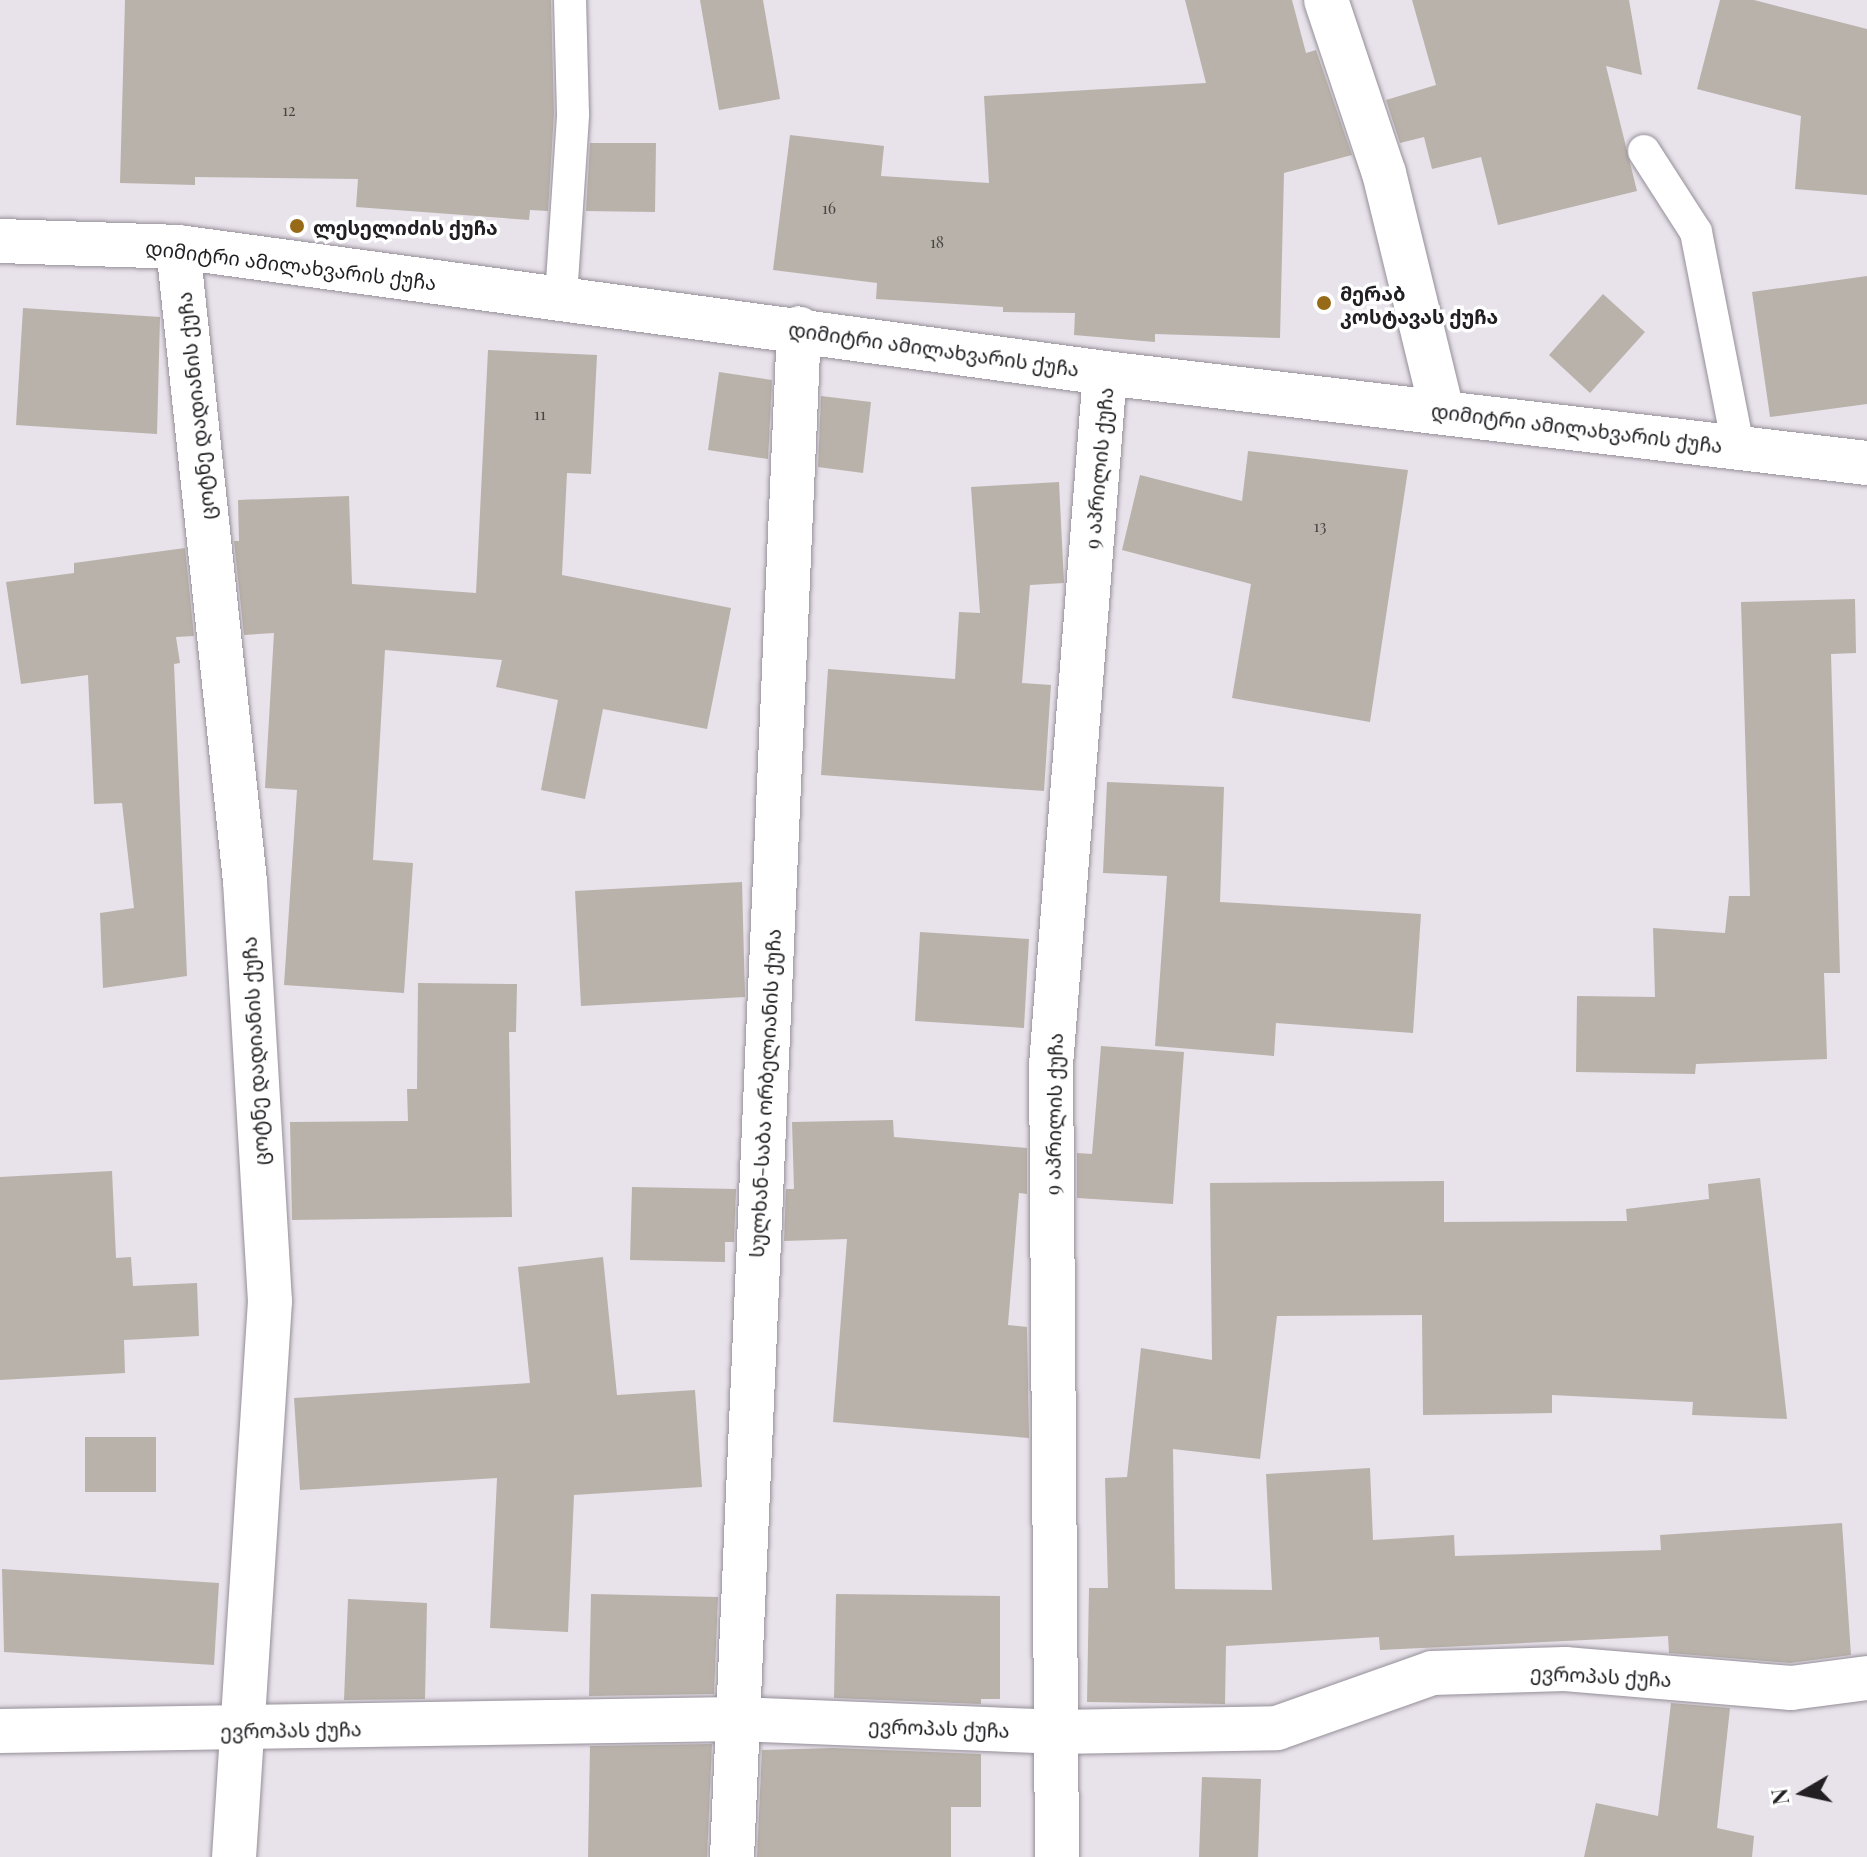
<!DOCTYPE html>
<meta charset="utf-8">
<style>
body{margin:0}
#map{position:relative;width:1867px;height:1857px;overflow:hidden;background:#e8e2eb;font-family:"Playfair Display","Noto Sans Georgian",serif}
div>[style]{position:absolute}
.building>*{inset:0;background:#b9b2aa}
.roads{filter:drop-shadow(0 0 2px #958f98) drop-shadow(0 0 2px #958f98)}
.service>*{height:32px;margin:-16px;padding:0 16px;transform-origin:16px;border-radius:16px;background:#fff}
.minor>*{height:44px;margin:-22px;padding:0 22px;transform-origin:22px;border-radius:22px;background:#fff}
.dots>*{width:22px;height:22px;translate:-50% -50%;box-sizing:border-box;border:4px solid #fff;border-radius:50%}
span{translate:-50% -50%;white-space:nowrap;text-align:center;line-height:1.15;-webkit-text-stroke:7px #fff;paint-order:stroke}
.number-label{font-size:16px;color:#474444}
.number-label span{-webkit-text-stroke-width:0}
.poi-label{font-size:20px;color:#211f22;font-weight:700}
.left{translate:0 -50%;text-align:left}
.street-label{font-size:20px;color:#211f22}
.north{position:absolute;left:1763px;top:1753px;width:80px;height:80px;-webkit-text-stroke:6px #fff;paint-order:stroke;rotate:261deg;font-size:22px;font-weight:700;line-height:32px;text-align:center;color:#211f22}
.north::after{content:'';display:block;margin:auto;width:28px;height:36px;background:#211f22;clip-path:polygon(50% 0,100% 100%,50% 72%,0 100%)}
</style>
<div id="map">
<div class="building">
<i style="clip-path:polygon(125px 0,551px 0,554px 114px,548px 211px,530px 210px,529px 220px,356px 207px,358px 179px,195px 177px,195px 185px,120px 183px)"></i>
<i style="clip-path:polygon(700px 0,763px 0,780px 99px,719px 110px)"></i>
<i style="clip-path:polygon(1185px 0,1292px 0,1306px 53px,1316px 50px,1352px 155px,1284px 173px,1280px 338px,1155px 334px,1155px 342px,1074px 335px,1075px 313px,1003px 312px,1003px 307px,876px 299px,877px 283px,773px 270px,790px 135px,884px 146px,881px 176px,989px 183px,984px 96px,1206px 83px)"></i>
<i style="clip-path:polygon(1412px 0,1629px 0,1642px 75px,1606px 66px,1637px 191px,1498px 225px,1481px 157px,1432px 169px,1424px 137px,1400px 143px,1386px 100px,1436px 85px)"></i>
<i style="clip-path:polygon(1720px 0,1754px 0,1867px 29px,1867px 195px,1795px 189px,1801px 116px,1697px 89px)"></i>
<i style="clip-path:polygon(590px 143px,656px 143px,655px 212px,586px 211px)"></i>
<i style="clip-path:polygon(1867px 276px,1867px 404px,1770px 417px,1752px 292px)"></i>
<i style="clip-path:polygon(1603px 294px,1645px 332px,1590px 393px,1549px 355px)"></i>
<i style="clip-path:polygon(23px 308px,160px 317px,157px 434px,16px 425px)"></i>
<i style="clip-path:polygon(488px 350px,597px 355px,591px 474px,567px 473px,562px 575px,731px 608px,707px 729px,603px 709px,585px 799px,541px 790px,558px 700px,496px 687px,502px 660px,385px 650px,373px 860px,413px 863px,404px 993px,284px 985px,297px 790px,265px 788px,274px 633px,244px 635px,234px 541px,239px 541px,238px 500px,349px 496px,352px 584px,476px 593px)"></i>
<i style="clip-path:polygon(719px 372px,772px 380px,768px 459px,708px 450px)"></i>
<i style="clip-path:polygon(821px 396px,871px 402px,863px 473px,818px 467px)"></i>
<i style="clip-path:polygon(1248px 451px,1408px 470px,1370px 722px,1232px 698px,1251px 584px,1122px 550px,1140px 475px,1242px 501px)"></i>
<i style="clip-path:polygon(1059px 482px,1064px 583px,1030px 585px,1022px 683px,1051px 685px,1044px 791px,821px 775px,828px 669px,955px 679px,959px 612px,980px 613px,971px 487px)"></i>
<i style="clip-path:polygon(185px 548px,194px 636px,176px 637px,180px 663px,174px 664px,187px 976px,103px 988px,100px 913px,134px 908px,122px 803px,94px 804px,88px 675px,21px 684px,6px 582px,74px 573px,74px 563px)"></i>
<i style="clip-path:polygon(1855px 599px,1856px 653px,1831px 654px,1840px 973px,1824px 973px,1827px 1059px,1696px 1064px,1695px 1074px,1576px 1072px,1577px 996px,1655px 997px,1653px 928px,1725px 933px,1729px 896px,1750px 896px,1741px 602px)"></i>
<i style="clip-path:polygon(1107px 782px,1224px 787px,1220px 902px,1421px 914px,1413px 1033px,1276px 1023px,1274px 1056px,1155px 1046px,1167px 876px,1103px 873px)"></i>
<i style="clip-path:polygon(742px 882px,745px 997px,581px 1006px,575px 891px)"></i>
<i style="clip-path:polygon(920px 932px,1029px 939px,1024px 1028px,915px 1021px)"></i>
<i style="clip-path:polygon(418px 983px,517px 984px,516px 1032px,509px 1032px,512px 1217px,292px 1220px,290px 1122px,408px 1121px,407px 1089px,417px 1089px)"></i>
<i style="clip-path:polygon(1101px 1046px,1184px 1052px,1173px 1204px,1077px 1198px,1077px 1153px,1092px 1154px)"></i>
<i style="clip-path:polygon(893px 1120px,894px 1137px,1027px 1148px,1027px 1194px,1019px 1193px,1008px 1325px,1027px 1327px,1029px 1438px,833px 1422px,847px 1239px,784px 1241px,786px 1189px,794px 1189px,792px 1122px)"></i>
<i style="clip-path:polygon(112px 1171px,116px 1258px,131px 1257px,133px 1286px,197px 1283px,199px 1336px,124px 1340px,125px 1373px,0 1380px,0 1177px)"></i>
<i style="clip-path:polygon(1760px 1178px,1787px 1419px,1692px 1415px,1693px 1402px,1552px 1395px,1552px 1413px,1423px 1415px,1422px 1315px,1277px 1316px,1260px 1459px,1173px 1449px,1175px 1589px,1272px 1590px,1266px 1474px,1370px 1468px,1373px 1540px,1454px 1535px,1455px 1556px,1661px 1550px,1660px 1535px,1842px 1523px,1851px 1655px,1790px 1663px,1669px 1653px,1668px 1636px,1380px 1650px,1379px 1637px,1226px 1646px,1225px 1704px,1087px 1702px,1089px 1588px,1108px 1588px,1105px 1478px,1127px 1477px,1141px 1348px,1212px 1360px,1210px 1183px,1444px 1181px,1444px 1222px,1627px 1221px,1626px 1209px,1709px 1199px,1708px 1184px)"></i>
<i style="clip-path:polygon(632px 1187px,736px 1189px,734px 1242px,725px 1242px,725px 1262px,630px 1260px)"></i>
<i style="clip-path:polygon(603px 1257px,617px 1395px,695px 1390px,702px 1487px,574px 1495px,568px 1632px,490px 1628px,497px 1478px,300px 1490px,294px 1398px,530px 1383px,518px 1267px)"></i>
<i style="clip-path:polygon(85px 1437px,156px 1437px,156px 1492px,85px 1492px)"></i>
<i style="clip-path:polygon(2px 1569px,219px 1583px,214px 1665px,4px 1652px)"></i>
<i style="clip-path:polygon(591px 1594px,718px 1597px,714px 1694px,589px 1696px)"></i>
<i style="clip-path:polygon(836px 1594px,1000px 1596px,1000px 1699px,981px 1699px,981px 1704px,834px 1698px)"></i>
<i style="clip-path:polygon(348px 1599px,427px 1603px,425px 1699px,344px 1700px)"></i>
<i style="clip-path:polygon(1671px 1703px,1730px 1708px,1717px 1828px,1754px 1836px,1752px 1857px,1584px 1857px,1596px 1803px,1658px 1816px)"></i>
<i style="clip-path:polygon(712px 1744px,707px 1857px,588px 1857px,590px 1746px)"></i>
<i style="clip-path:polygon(833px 1748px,981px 1754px,981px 1807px,951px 1807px,951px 1857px,757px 1857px,762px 1750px)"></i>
<i style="clip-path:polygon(1202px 1777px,1261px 1779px,1258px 1857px,1199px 1857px)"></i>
</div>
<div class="roads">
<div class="service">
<i style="left:1644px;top:151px;width:96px;rotate:57.3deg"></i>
<i style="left:1696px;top:232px;width:219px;rotate:78.9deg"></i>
<i style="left:561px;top:297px;width:183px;rotate:-86.2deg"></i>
<i style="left:573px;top:114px;width:114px;rotate:-91.5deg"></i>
</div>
<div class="minor">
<i style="left:1326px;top:0;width:182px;rotate:71.5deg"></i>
<i style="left:1384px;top:173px;width:245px;rotate:76.3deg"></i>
<i style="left:0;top:241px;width:178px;rotate:1.9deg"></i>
<i style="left:178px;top:247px;width:936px;rotate:7.74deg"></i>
<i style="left:1105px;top:373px;width:767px;rotate:6.74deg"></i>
<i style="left:178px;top:247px;width:638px;rotate:83.97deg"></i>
<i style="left:245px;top:881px;width:421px;rotate:86.6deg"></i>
<i style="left:270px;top:1301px;width:557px;rotate:93.7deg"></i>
<i style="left:0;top:1731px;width:736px;rotate:-0.93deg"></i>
<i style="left:736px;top:1719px;width:320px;rotate:2.3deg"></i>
<i style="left:1056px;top:1732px;width:221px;rotate:-1deg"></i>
<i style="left:1277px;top:1728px;width:164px;rotate:-19.5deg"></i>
<i style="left:1432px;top:1673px;width:133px;rotate:-1.7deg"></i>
<i style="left:1565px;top:1669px;width:227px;rotate:4.8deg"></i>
<i style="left:1791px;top:1688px;width:77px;rotate:-7.5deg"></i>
<i style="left:732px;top:1857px;width:1530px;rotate:-87.49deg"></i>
<i style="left:1057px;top:1857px;width:792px;rotate:-90.43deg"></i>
<i style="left:1051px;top:1065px;width:694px;rotate:-85.54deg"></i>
</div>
</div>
<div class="dots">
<i style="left:297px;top:226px;background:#976a18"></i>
<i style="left:1324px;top:303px;background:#976a18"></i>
</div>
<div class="number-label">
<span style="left:289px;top:110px">12</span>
<span style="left:829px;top:208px">16</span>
<span style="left:937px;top:242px">18</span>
<span style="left:540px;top:414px">11</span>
<span style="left:1320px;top:526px">13</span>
</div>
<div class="poi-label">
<span class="left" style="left:313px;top:226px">ლესელიძის ქუჩა</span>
<span class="left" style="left:1340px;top:304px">მერაბ<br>კოსტავას ქუჩა</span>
</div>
<div class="street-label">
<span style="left:291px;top:264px;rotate:7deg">დიმიტრი ამილახვარის ქუჩა</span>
<span style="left:934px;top:348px;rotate:8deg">დიმიტრი ამილახვარის ქუჩა</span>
<span style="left:195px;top:406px;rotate:-96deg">ცოტნე დადიანის ქუჩა</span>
<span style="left:1577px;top:427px;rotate:7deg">დიმიტრი ამილახვარის ქუჩა</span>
<span style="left:1098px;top:468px;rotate:-85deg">9 აპრილის ქუჩა</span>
<span style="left:254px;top:1051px;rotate:-93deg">ცოტნე დადიანის ქუჩა</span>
<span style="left:764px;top:1093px;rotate:-87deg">სულხან-საბა ორბელიანის ქუჩა</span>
<span style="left:1053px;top:1114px;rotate:-89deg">9 აპრილის ქუჩა</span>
<span style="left:1601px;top:1675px;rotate:3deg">ევროპას ქუჩა</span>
<span style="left:939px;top:1727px;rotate:2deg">ევროპას ქუჩა</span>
<span style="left:291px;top:1729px;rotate:-1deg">ევროპას ქუჩა</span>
</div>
<div class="north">N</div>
</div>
